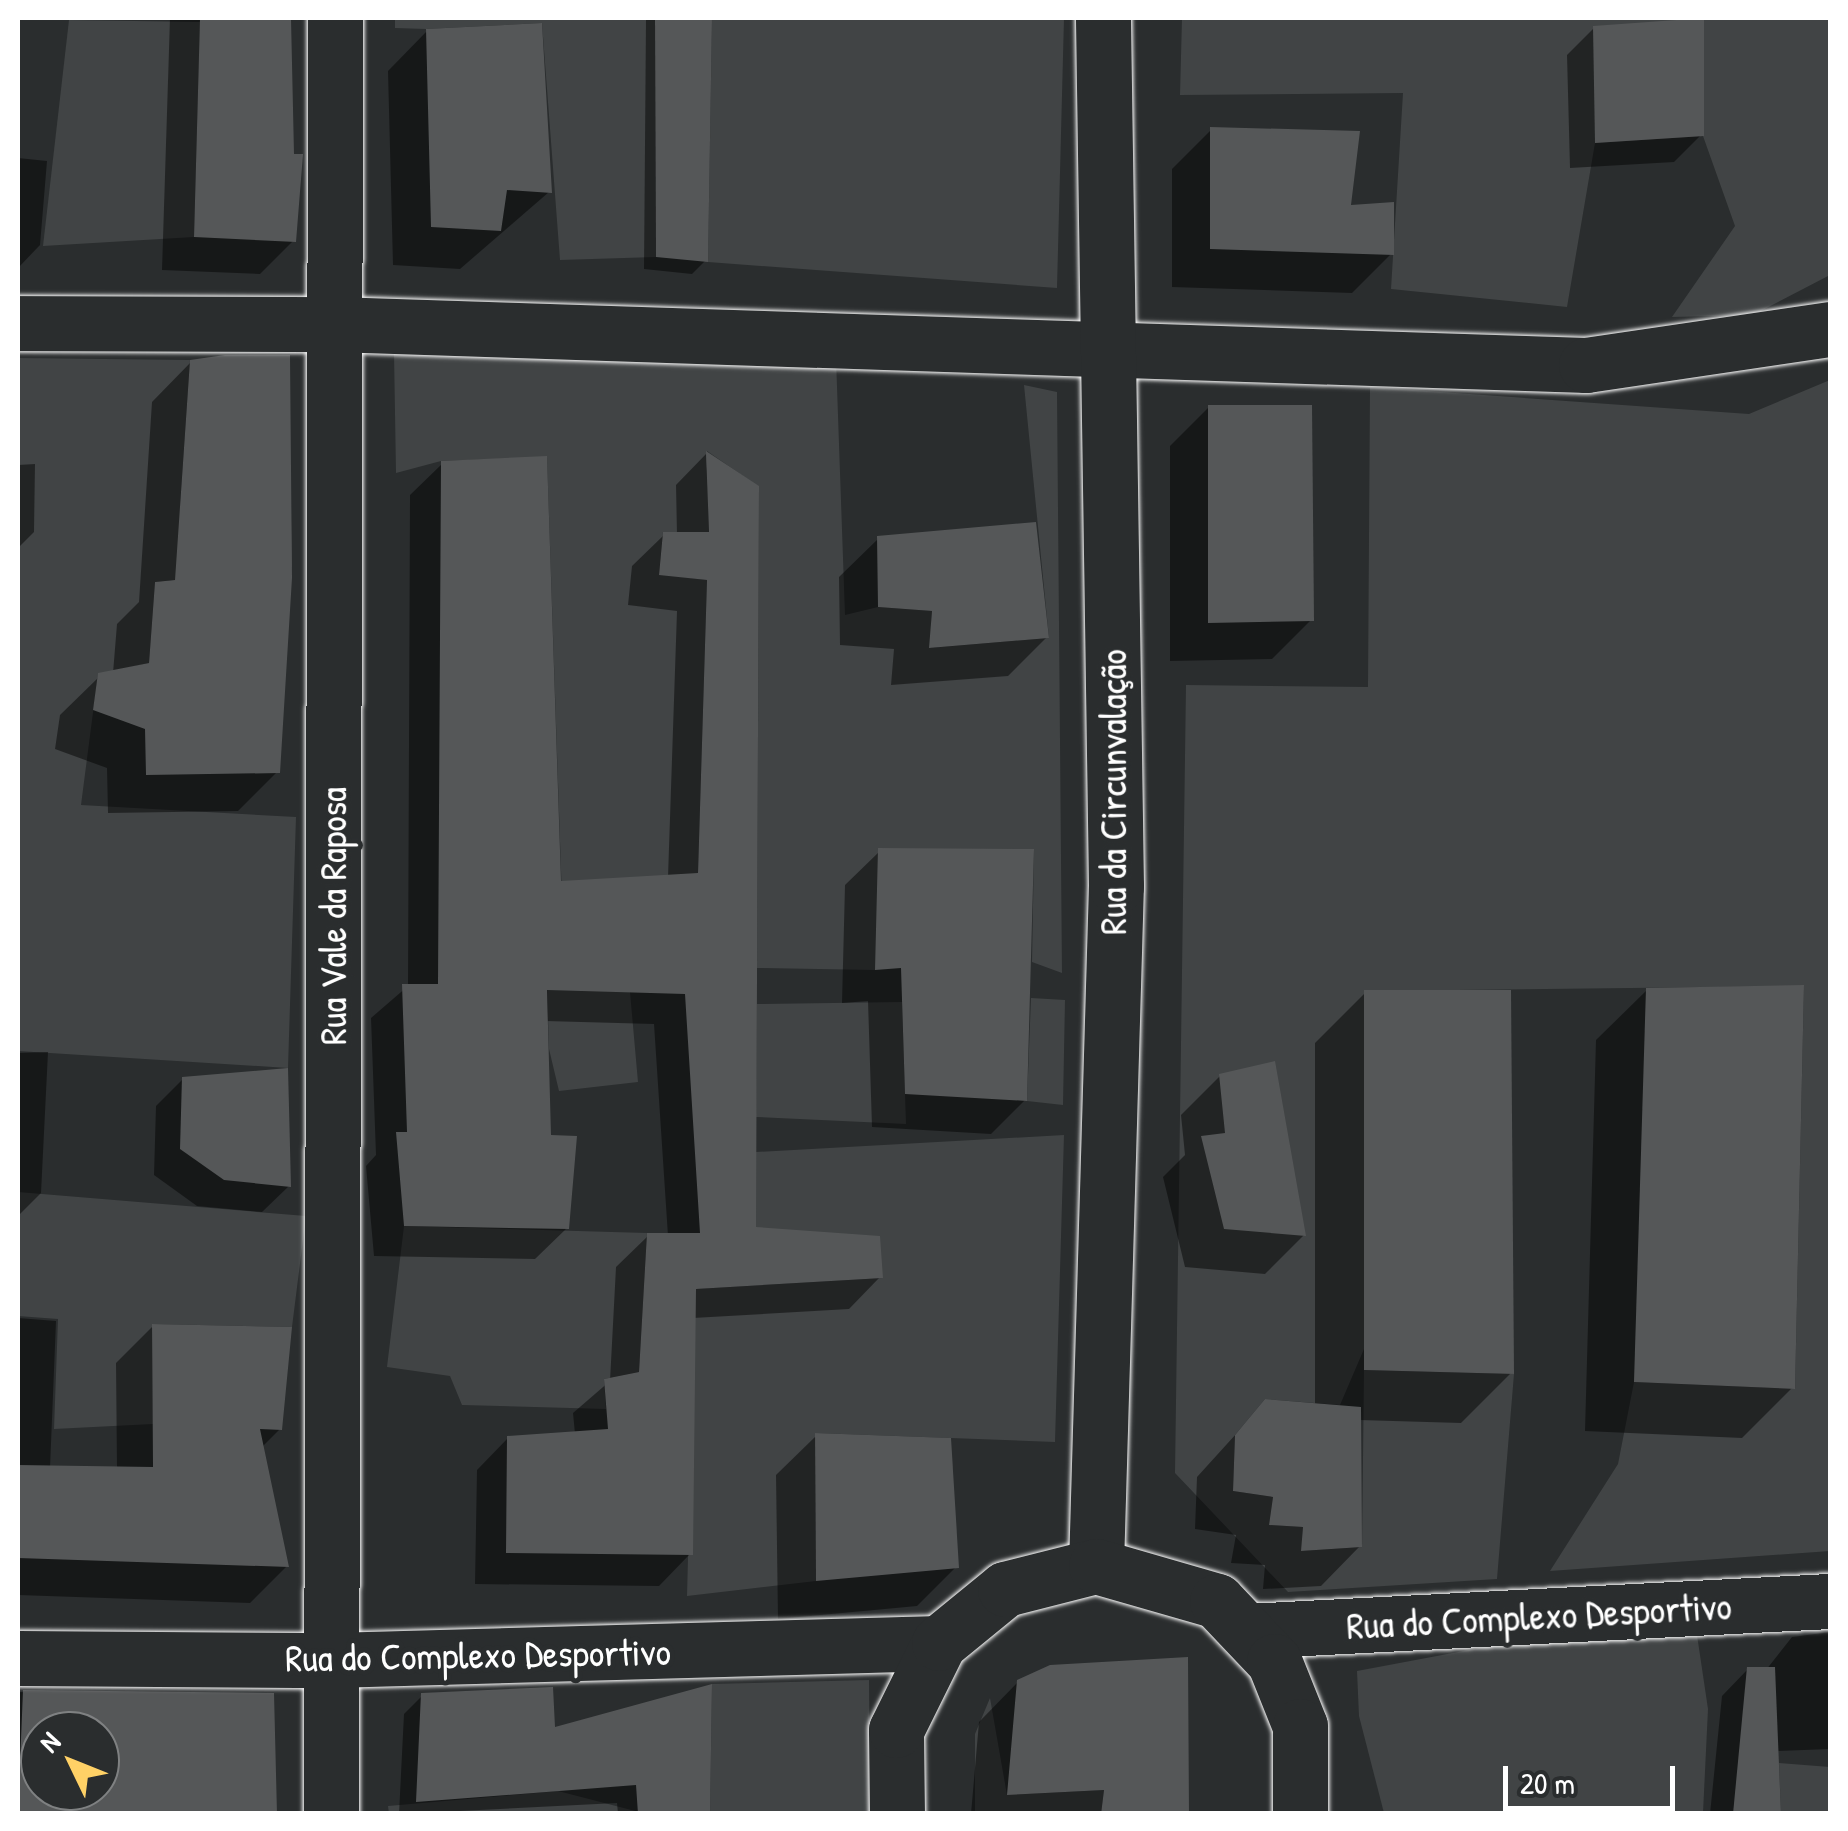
<!DOCTYPE html>
<meta charset="utf-8">
<style>
body{margin:0}
#map{position:relative;width:1848px;height:1831px;overflow:hidden;background:#2a2d2e;font-family:"Patrick Hand",sans-serif}
div>[style]{position:absolute}
.green>*{inset:0;background:#414445}
.shadow>*{inset:0;background:#0007}
.building>*{inset:0;background:#555758}
.roads{filter:drop-shadow(0 0 2px #fff) drop-shadow(0 0 2px #fff)}
.minor>*{height:55px;margin:-27.5px;padding:0 27.5px;transform-origin:27.5px;border-radius:27.5px;background:#2a2d2e}
span{translate:-50% -50%;white-space:nowrap;text-align:center;line-height:1.15;-webkit-text-stroke:10px #2a2d2e;paint-order:stroke}
.street-label{font-size:38px;color:#fff}
.frame{position:absolute;inset:0;border:20px solid #fff;pointer-events:none}
.north{position:absolute;left:20px;top:1711px;width:100px;height:100px;box-sizing:border-box;background:#2a2d2e;border:2px solid #7f8182;border-radius:50%;rotate:313deg;font-size:28px;font-weight:700;line-height:40px;text-align:center;color:#fff}
.north::after{content:'';display:block;margin:auto;width:35px;height:45px;background:#ffd166;clip-path:polygon(50% 0,100% 100%,50% 72%,0 100%)}
.scale{position:absolute;left:1503px;top:1766px;width:172px;height:45px;box-sizing:border-box;border:5px solid #fff;border-top:0;padding-left:12px;font-size:30px;line-height:35px;white-space:nowrap;color:#fff;-webkit-text-stroke:8px #2a2d2e;paint-order:stroke}
</style>
<div id="map">
<div class="green">
<i style="clip-path:polygon(395px 18px,655px 18px,656px 257px,560px 260px,542px 23px,426px 29px,395px 28px)"></i>
<i style="clip-path:polygon(712px 18px,1064px 18px,1057px 288px,708px 262px)"></i>
<i style="clip-path:polygon(1182px 18px,1830px 18px,1830px 275px,1753px 315px,1672px 317px,1735px 226px,1703px 136px,1595px 143px,1567px 307px,1391px 289px,1403px 93px,1180px 95px)"></i>
<i style="clip-path:polygon(69px 20px,200px 22px,194px 237px,43px 246px)"></i>
<i style="clip-path:polygon(394px 353px,836px 358px,845px 615px,878px 607px,932px 611px,930px 648px,1049px 638px,1024px 385px,1057px 392px,1062px 973px,1032px 962px,1034px 850px,875px 970px,757px 968px,759px 487px,707px 451px,709px 532px,663px 532px,659px 574px,707px 580px,698px 873px,630px 992px,638px 1082px,559px 1091px,549px 1049px,547px 986px,564px 959px,547px 457px,441px 461px,396px 473px)"></i>
<i style="clip-path:polygon(18px 358px,190px 360px,180px 506px,291px 520px,292px 567px,155px 582px,149px 663px,98px 674px,81px 805px,296px 817px,288px 1068px,18px 1051px)"></i>
<i style="clip-path:polygon(1830px 380px,1830px 1551px,1550px 1571px,1618px 1464px,1634px 1382px,1795px 1389px,1804px 986px,1364px 991px,1364px 1349px,1340px 1405px,1265px 1399px,1235px 1435px,1233px 1491px,1273px 1497px,1269px 1525px,1303px 1527px,1302px 1551px,1362px 1547px,1364px 1370px,1514px 1374px,1497px 1579px,1288px 1592px,1175px 1473px,1186px 685px,1368px 687px,1370px 387px,1749px 414px)"></i>
<i style="clip-path:polygon(1031px 998px,1065px 1000px,1063px 1105px,1027px 1101px)"></i>
<i style="clip-path:polygon(902px 1002px,906px 1124px,756px 1117px,757px 1004px)"></i>
<i style="clip-path:polygon(1064px 1135px,1055px 1442px,815px 1433px,816px 1581px,687px 1596px,695px 1289px,883px 1278px,756px 1227px,756px 1152px)"></i>
<i style="clip-path:polygon(18px 1192px,306px 1216px,292px 1327px,152px 1324px,153px 1424px,54px 1429px,58px 1319px,18px 1316px)"></i>
<i style="clip-path:polygon(404px 1226px,647px 1233px,639px 1372px,604px 1379px,606px 1409px,462px 1405px,450px 1376px,387px 1367px)"></i>
<i style="clip-path:polygon(1693px 1608px,1708px 1709px,1703px 1813px,1384px 1813px,1359px 1716px,1357px 1671px)"></i>
<i style="clip-path:polygon(869px 1680px,870px 1813px,710px 1814px,712px 1684px)"></i>
<i style="clip-path:polygon(990px 1698px,1007px 1795px,1104px 1790px,1101px 1813px,975px 1813px,975px 1734px)"></i>
<i style="clip-path:polygon(1779px 1763px,1830px 1767px,1830px 1813px,1781px 1813px)"></i>
<i style="clip-path:polygon(558px 1791px,643px 1813px,389px 1814px,388px 1806px)"></i>
</div>
<div class="shadow">
<i style="clip-path:polygon(170px 18px,289px 18px,293px 241px,260px 274px,162px 270px)"></i>
<i style="clip-path:polygon(646px 18px,710px 18px,705px 261px,692px 274px,644px 269px)"></i>
<i style="clip-path:polygon(1594px 28px,1701px 135px,1674px 162px,1570px 168px,1567px 55px)"></i>
<i style="clip-path:polygon(427px 31px,549px 192px,460px 269px,393px 265px,388px 71px)"></i>
<i style="clip-path:polygon(1211px 130px,1348px 208px,1391px 254px,1352px 293px,1172px 287px,1172px 169px)"></i>
<i style="clip-path:polygon(18px 158px,47px 161px,40px 245px,18px 268px)"></i>
<i style="clip-path:polygon(191px 362px,277px 772px,238px 811px,108px 813px,107px 768px,55px 749px,60px 715px,100px 676px,113px 673px,117px 624px,139px 602px,152px 402px)"></i>
<i style="clip-path:polygon(1209px 407px,1311px 620px,1272px 659px,1170px 661px,1170px 446px)"></i>
<i style="clip-path:polygon(706px 454px,753px 1230px,880px 1277px,849px 1309px,693px 1318px,690px 1554px,659px 1586px,475px 1584px,477px 1470px,508px 1438px,575px 1434px,573px 1413px,610px 1381px,616px 1267px,648px 1236px,668px 1236px,654px 1024px,545px 1021px,549px 1138px,567px 1228px,535px 1259px,374px 1256px,366px 1166px,376px 1155px,371px 1018px,408px 986px,410px 495px,442px 464px,559px 884px,668px 877px,677px 611px,628px 605px,632px 566px,664px 535px,677px 535px,676px 485px)"></i>
<i style="clip-path:polygon(35px 464px,34px 532px,18px 548px,18px 465px)"></i>
<i style="clip-path:polygon(879px 538px,1047px 637px,1008px 676px,891px 685px,894px 649px,840px 645px,839px 577px)"></i>
<i style="clip-path:polygon(880px 851px,1025px 1100px,991px 1134px,872px 1127px,868px 1001px,842px 1003px,845px 885px)"></i>
<i style="clip-path:polygon(1647px 990px,1792px 1388px,1742px 1438px,1585px 1431px,1596px 1040px)"></i>
<i style="clip-path:polygon(1365px 993px,1511px 1373px,1461px 1423px,1359px 1420px,1360px 1546px,1321px 1586px,1263px 1589px,1265px 1565px,1231px 1563px,1236px 1535px,1195px 1529px,1197px 1477px,1266px 1401px,1315px 1406px,1315px 1043px)"></i>
<i style="clip-path:polygon(48px 1052px,41px 1193px,18px 1216px,18px 1053px)"></i>
<i style="clip-path:polygon(1220px 1076px,1304px 1235px,1265px 1274px,1185px 1267px,1163px 1177px,1185px 1155px,1181px 1115px)"></i>
<i style="clip-path:polygon(183px 1079px,289px 1186px,262px 1212px,197px 1206px,154px 1175px,156px 1106px)"></i>
<i style="clip-path:polygon(18px 1318px,56px 1321px,50px 1468px,117px 1469px,116px 1363px,153px 1326px,280px 1429px,262px 1447px,286px 1567px,250px 1603px,18px 1595px)"></i>
<i style="clip-path:polygon(816px 1436px,956px 1567px,917px 1606px,778px 1619px,776px 1475px)"></i>
<i style="clip-path:polygon(1830px 1632px,1830px 1749px,1776px 1751px,1779px 1814px,1710px 1814px,1722px 1696px,1748px 1669px,1766px 1670px,1792px 1637px)"></i>
<i style="clip-path:polygon(1018px 1682px,1185px 1814px,971px 1814px,979px 1722px)"></i>
<i style="clip-path:polygon(evenodd,18px 1692px,272px 1696px,275px 1814px,18px 1814px,18px 1692px,40px 1731px,100px 1731px,100px 1791px,40px 1791px,40px 1731px)"></i>
<i style="clip-path:polygon(423px 1695px,552px 1730px,708px 1814px,618px 1814px,617px 1803px,399px 1814px,404px 1714px)"></i>
</div>
<div class="building">
<i style="clip-path:polygon(200px 18px,291px 18px,294px 154px,303px 154px,296px 242px,194px 237px)"></i>
<i style="clip-path:polygon(655px 18px,712px 18px,708px 262px,656px 257px)"></i>
<i style="clip-path:polygon(1704px 18px,1704px 136px,1595px 143px,1593px 26px)"></i>
<i style="clip-path:polygon(542px 23px,552px 193px,507px 190px,501px 231px,431px 227px,426px 29px)"></i>
<i style="clip-path:polygon(1210px 127px,1360px 131px,1351px 205px,1394px 202px,1394px 255px,1210px 249px)"></i>
<i style="clip-path:polygon(225px 355px,290px 355px,292px 578px,280px 773px,146px 775px,145px 729px,93px 710px,98px 673px,149px 663px,155px 582px,175px 580px,190px 360px)"></i>
<i style="clip-path:polygon(1208px 405px,1312px 405px,1314px 621px,1208px 623px)"></i>
<i style="clip-path:polygon(706px 451px,759px 486px,756px 1227px,880px 1236px,883px 1278px,696px 1289px,693px 1555px,506px 1553px,507px 1436px,608px 1429px,604px 1379px,639px 1372px,647px 1233px,700px 1233px,685px 994px,547px 990px,551px 1135px,577px 1136px,569px 1229px,404px 1226px,396px 1132px,407px 1132px,402px 984px,438px 984px,441px 461px,547px 456px,561px 881px,698px 873px,707px 580px,659px 575px,663px 532px,709px 532px)"></i>
<i style="clip-path:polygon(1036px 522px,1049px 638px,929px 648px,932px 611px,878px 607px,877px 536px)"></i>
<i style="clip-path:polygon(878px 848px,1034px 849px,1027px 1101px,905px 1094px,901px 968px,875px 970px)"></i>
<i style="clip-path:polygon(1804px 985px,1795px 1389px,1634px 1382px,1646px 988px)"></i>
<i style="clip-path:polygon(1364px 990px,1511px 990px,1514px 1374px,1364px 1370px)"></i>
<i style="clip-path:polygon(1275px 1061px,1306px 1236px,1224px 1229px,1201px 1136px,1225px 1133px,1219px 1074px)"></i>
<i style="clip-path:polygon(288px 1068px,291px 1187px,224px 1180px,180px 1149px,182px 1077px)"></i>
<i style="clip-path:polygon(152px 1324px,292px 1327px,282px 1430px,260px 1429px,289px 1567px,18px 1558px,18px 1465px,153px 1467px)"></i>
<i style="clip-path:polygon(1265px 1399px,1361px 1407px,1362px 1547px,1301px 1551px,1303px 1527px,1269px 1525px,1273px 1497px,1233px 1491px,1235px 1435px)"></i>
<i style="clip-path:polygon(815px 1433px,951px 1438px,959px 1568px,816px 1581px)"></i>
<i style="clip-path:polygon(1188px 1657px,1189px 1814px,1101px 1814px,1104px 1790px,1007px 1795px,1017px 1680px,1050px 1665px)"></i>
<i style="clip-path:polygon(1747px 1667px,1775px 1667px,1781px 1814px,1733px 1814px)"></i>
<i style="clip-path:polygon(712px 1684px,710px 1814px,638px 1814px,636px 1785px,416px 1802px,421px 1693px,553px 1687px,555px 1727px)"></i>
<i style="clip-path:polygon(evenodd,23px 1690px,274px 1693px,277px 1814px,18px 1814px,23px 1690px,40px 1731px,100px 1731px,100px 1791px,40px 1791px,40px 1731px)"></i>
</div>
<div class="roads">
<div class="minor">
<i style="left:18px;top:323px;width:316px;rotate:0.2deg"></i>
<i style="left:334px;top:324px;width:1253px;rotate:1.88deg"></i>
<i style="left:1586px;top:365px;width:247px;rotate:-8.4deg"></i>
<i style="left:1096px;top:1566px;width:680px;rotate:-88.32deg"></i>
<i style="left:1116px;top:886px;width:868px;rotate:-90.86deg"></i>
<i style="left:1247px;top:1631px;width:584px;rotate:-2.95deg"></i>
<i style="left:18px;top:1658px;width:314px;rotate:0.4deg"></i>
<i style="left:332px;top:1660px;width:607px;rotate:-1.6deg"></i>
<i style="left:331px;top:1814px;width:1796px;rotate:-89.87deg"></i>
<i style="left:897px;top:1814px;width:84px;rotate:-90.7deg"></i>
<i style="left:896px;top:1730px;width:97px;rotate:-63.7deg"></i>
<i style="left:939px;top:1643px;width:85px;rotate:-39.3deg"></i>
<i style="left:1005px;top:1589px;width:94px;rotate:-14.2deg"></i>
<i style="left:1096px;top:1566px;width:126px;rotate:16.1deg"></i>
<i style="left:1217px;top:1601px;width:83px;rotate:46.5deg"></i>
<i style="left:1274px;top:1661px;width:70px;rotate:68.2deg"></i>
<i style="left:1300px;top:1726px;width:88px;rotate:90deg"></i>
</div>
</div>
<div class="street-label">
<span style="left:1113px;top:792px;rotate:-90deg">Rua da Circunvalação</span>
<span style="left:333px;top:916px;rotate:-90deg">Rua Vale da Raposa</span>
<span style="left:1539px;top:1616px;rotate:-3deg">Rua do Complexo Desportivo</span>
<span style="left:478px;top:1655px;rotate:-1deg">Rua do Complexo Desportivo</span>
</div>
<div class="frame"></div>
<div class="north">N</div>
<div class="scale">20 m</div>
</div>
